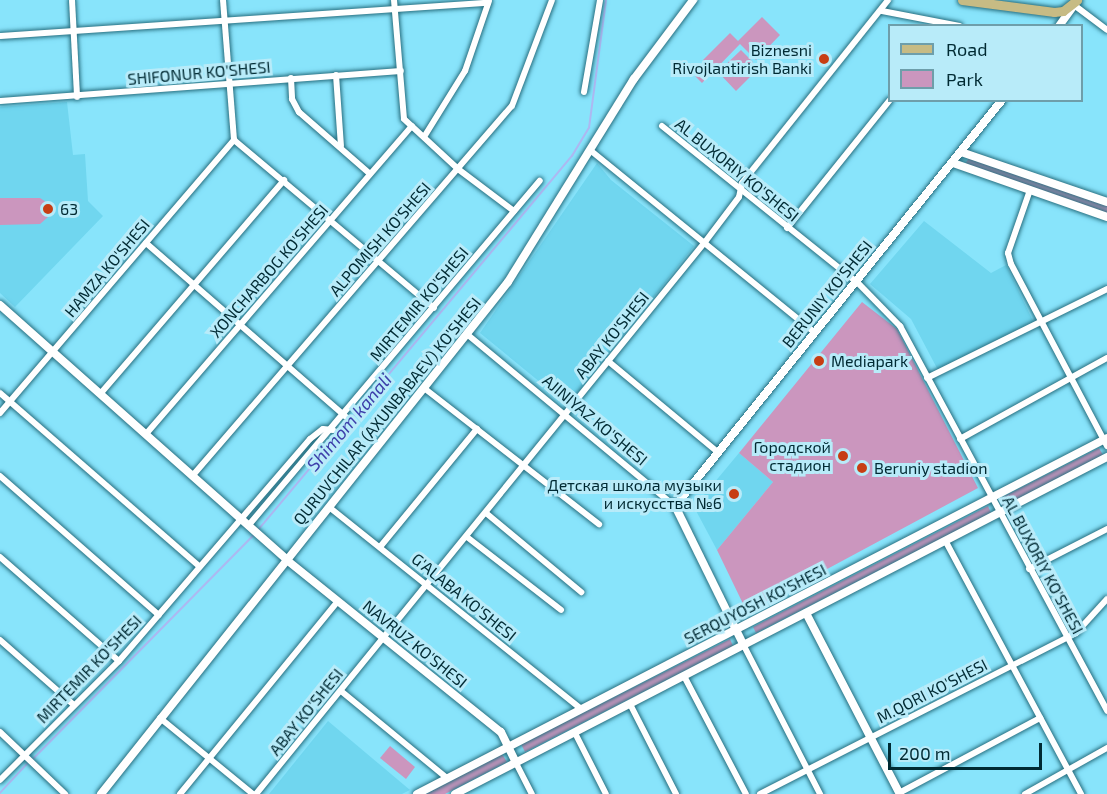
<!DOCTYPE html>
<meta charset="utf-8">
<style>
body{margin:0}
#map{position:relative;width:1107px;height:794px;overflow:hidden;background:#88e4fb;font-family:"Exo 2",sans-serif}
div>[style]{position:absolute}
.built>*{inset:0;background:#70d6ef}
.green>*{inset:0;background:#cb96be}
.stream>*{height:1.5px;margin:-0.75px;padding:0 0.75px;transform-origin:0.75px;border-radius:0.75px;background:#adb8f1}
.roads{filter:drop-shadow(0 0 2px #286f80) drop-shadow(0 0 2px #286f80)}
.street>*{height:6px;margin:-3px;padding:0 3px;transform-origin:3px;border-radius:3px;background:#fff}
.secondary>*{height:8px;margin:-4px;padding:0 4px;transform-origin:4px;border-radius:4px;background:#fff}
.primary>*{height:9px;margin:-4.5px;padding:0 4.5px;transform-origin:4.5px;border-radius:4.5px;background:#c7bb84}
.dots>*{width:16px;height:16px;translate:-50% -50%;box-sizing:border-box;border:3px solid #b8ebf9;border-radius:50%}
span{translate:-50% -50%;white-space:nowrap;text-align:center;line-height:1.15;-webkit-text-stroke:6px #b8ebf9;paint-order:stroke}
.poi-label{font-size:16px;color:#002a33}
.right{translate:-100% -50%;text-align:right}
.left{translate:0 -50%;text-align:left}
.street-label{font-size:16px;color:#002a33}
.water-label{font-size:18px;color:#3d3faa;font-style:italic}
.legend{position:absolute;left:888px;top:24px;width:195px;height:78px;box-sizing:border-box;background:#b8ebf9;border:2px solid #6e9eaa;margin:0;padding:8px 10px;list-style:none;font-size:18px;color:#002a33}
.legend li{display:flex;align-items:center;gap:12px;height:30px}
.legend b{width:30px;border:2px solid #6e9eaa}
.scale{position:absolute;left:888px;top:743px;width:154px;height:27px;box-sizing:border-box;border:3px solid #002a33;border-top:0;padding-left:8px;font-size:18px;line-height:21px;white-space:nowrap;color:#002a33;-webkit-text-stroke:4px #b8ebf9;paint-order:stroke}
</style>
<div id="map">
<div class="built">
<i style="clip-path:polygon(67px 102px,73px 155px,85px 154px,88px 201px,103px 216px,15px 307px,0 293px,0 107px)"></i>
<i style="clip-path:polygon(597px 163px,611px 180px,694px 246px,568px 405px,480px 333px)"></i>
<i style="clip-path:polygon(924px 221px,991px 273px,1006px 265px,1034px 323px,939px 372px,911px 319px,870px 284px)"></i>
<i style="clip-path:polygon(739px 453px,773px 482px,717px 550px,694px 507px)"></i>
<i style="clip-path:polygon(328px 721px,410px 790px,402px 794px,269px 794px)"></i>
</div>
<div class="green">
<i style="clip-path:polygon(762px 17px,780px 35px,756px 60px,740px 44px,702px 83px,695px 76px,707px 64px,703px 60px,730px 33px,738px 41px)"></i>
<i style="clip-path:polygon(741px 50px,753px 62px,746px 69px,752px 75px,736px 91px,718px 72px)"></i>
<i style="clip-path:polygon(969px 158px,1107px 205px,1107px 214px,965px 164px)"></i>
<i style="clip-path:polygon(0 198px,40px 198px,49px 204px,48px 217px,40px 224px,0 225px)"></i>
<i style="clip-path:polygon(862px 302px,897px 329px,978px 488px,747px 612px,717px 550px,773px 482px,739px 453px)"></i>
<i style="clip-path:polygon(1099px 448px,1103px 455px,1003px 507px,999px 499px)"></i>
<i style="clip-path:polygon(988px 506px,991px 513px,756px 633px,753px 627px)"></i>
<i style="clip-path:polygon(730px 639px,733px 646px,525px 752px,521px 744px)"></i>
<i style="clip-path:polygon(390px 746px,415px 767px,406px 779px,380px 758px)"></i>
<i style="clip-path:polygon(502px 754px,507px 762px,445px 794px,426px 794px)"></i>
</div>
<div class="stream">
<i style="left:259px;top:529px;width:487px;rotate:-50deg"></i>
<i style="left:572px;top:156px;width:33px;rotate:-59deg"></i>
<i style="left:589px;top:128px;width:129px;rotate:-82.4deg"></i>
<i style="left:32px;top:760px;width:316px;rotate:-45.4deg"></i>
<i style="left:0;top:793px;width:41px;rotate:-47deg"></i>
</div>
<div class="roads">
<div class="street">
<i style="left:72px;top:0;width:97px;rotate:87deg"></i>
<i style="left:223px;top:0;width:140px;rotate:85.5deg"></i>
<i style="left:234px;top:140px;width:261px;rotate:40deg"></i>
<i style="left:394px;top:0;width:119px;rotate:85.2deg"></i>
<i style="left:404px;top:119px;width:74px;rotate:42.8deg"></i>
<i style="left:458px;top:169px;width:70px;rotate:36.9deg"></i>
<i style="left:1074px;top:5px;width:41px;rotate:37.1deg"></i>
<i style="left:882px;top:11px;width:79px;rotate:10.9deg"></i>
<i style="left:0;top:36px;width:489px;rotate:-3.9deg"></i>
<i style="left:336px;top:75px;width:71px;rotate:86deg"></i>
<i style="left:291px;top:78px;width:21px;rotate:87deg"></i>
<i style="left:292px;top:99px;width:15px;rotate:62deg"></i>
<i style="left:299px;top:112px;width:94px;rotate:41.1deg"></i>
<i style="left:584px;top:92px;width:93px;rotate:-80.1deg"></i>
<i style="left:0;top:101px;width:402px;rotate:-4.3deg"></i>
<i style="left:662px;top:126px;width:250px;rotate:38.7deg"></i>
<i style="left:857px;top:282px;width:62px;rotate:45.7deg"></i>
<i style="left:900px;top:326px;width:437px;rotate:61.7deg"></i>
<i style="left:424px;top:137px;width:78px;rotate:-58.2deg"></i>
<i style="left:465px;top:71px;width:74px;rotate:-71.1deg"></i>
<i style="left:590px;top:150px;width:290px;rotate:39.1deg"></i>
<i style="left:1030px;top:190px;width:67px;rotate:109.2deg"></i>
<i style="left:1008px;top:253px;width:11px;rotate:75deg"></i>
<i style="left:1011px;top:264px;width:206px;rotate:62.2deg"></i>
<i style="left:787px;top:228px;width:164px;rotate:-51.2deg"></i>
<i style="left:146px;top:243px;width:264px;rotate:41deg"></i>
<i style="left:468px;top:335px;width:268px;rotate:39.6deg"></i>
<i style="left:608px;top:361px;width:144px;rotate:39.7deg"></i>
<i style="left:927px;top:378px;width:201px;rotate:-26.3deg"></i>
<i style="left:424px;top:388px;width:222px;rotate:37.9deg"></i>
<i style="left:0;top:393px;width:264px;rotate:41deg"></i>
<i style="left:101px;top:393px;width:281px;rotate:-49.3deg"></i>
<i style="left:0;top:413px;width:360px;rotate:-49.4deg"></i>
<i style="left:146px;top:434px;width:407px;rotate:-49.2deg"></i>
<i style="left:960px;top:439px;width:168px;rotate:-28.9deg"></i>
<i style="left:194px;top:474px;width:486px;rotate:-49.2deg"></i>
<i style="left:512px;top:106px;width:113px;rotate:-69.3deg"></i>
<i style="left:0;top:476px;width:211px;rotate:41.2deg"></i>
<i style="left:329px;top:507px;width:323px;rotate:38.7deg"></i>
<i style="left:486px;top:513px;width:124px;rotate:39.7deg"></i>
<i style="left:248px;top:526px;width:452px;rotate:-49.8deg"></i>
<i style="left:467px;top:537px;width:119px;rotate:37.8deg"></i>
<i style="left:946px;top:542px;width:286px;rotate:61.8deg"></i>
<i style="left:380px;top:547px;width:153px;rotate:-50.6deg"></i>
<i style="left:0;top:557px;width:158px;rotate:41.2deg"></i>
<i style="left:1029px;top:569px;width:88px;rotate:-27.1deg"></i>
<i style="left:0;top:640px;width:98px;rotate:41.3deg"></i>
<i style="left:743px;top:644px;width:169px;rotate:62.8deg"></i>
<i style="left:684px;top:676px;width:133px;rotate:62.3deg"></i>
<i style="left:341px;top:691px;width:137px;rotate:39.4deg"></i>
<i style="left:630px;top:704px;width:101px;rotate:62.9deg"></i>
<i style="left:160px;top:718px;width:120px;rotate:39.3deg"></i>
<i style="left:0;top:732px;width:90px;rotate:43.6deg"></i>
<i style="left:575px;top:733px;width:68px;rotate:63.1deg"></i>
<i style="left:516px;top:763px;width:35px;rotate:63deg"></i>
<i style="left:0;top:780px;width:168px;rotate:-45deg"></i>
<i style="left:119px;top:661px;width:293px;rotate:-49.3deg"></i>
<i style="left:310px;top:439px;width:16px;rotate:-38deg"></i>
<i style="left:323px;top:429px;width:10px;rotate:6deg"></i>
<i style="left:899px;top:793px;width:160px;rotate:-28deg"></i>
<i style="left:180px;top:794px;width:249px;rotate:-50.7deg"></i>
<i style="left:256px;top:794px;width:712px;rotate:-50.87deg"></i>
<i style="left:705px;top:242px;width:56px;rotate:-52.9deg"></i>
<i style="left:739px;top:197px;width:14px;rotate:-78deg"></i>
<i style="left:742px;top:183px;width:234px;rotate:-51.4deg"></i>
<i style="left:760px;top:794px;width:355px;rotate:-27deg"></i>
<i style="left:1076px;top:633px;width:46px;rotate:-47.6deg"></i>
<i style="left:1025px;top:794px;width:94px;rotate:-29.3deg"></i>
</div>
<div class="secondary">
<i style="left:1059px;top:26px;width:26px;rotate:-54deg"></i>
<i style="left:961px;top:152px;width:154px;rotate:18.9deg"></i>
<i style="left:953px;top:163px;width:163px;rotate:19.3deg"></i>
<i style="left:0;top:305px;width:385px;rotate:41.6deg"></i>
<i style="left:288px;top:561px;width:273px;rotate:38.8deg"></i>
<i style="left:501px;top:732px;width:34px;rotate:64deg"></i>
<i style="left:806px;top:613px;width:204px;rotate:62.6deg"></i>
<i style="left:743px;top:644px;width:154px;rotate:-116.2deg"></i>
<i style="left:675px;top:506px;width:521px;rotate:-51.15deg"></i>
<i style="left:101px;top:794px;width:654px;rotate:-51.52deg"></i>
<i style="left:508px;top:282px;width:239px;rotate:-58.2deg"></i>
<i style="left:634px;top:79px;width:99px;rotate:-53.2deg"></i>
<i style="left:417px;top:794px;width:776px;rotate:-27.29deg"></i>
<i style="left:455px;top:794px;width:734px;rotate:-27.33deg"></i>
</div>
<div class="primary">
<i style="left:962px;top:0;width:93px;rotate:7.4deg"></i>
<i style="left:1054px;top:12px;width:9px;rotate:-6deg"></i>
<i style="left:1063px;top:11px;width:18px;rotate:-38deg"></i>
</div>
</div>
<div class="dots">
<i style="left:824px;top:59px;background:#c73e14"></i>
<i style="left:48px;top:209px;background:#c73e14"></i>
<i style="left:819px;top:361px;background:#c73e14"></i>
<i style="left:843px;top:456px;background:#c73e14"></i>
<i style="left:862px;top:468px;background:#c73e14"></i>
<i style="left:734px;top:494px;background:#c73e14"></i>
</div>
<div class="poi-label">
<span class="right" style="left:812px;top:59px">Biznesni<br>Rivojlantirish Banki</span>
<span class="left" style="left:60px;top:209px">63</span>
<span class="left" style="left:831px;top:361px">Mediapark</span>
<span class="right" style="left:831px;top:456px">Городской<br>стадион</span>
<span class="left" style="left:874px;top:468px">Beruniy stadion</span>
<span class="right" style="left:722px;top:494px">Детская школа музыки<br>и искусства №6</span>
</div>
<div class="street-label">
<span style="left:199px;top:73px;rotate:-5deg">SHIFONUR KO'SHESI</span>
<span style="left:737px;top:170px;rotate:39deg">AL BUXORIY KO'SHESI</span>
<span style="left:380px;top:239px;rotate:-49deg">ALPOMISH KO'SHESI</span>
<span style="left:107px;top:268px;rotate:-50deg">HAMZA KO'SHESI</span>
<span style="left:269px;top:271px;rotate:-49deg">XONCHARBOG KO'SHESI</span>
<span style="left:827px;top:294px;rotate:-51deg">BERUNIY KO'SHESI</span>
<span style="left:419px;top:304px;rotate:-50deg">MIRTEMIR KO'SHESI</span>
<span style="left:612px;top:335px;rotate:-51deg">ABAY KO'SHESI</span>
<span style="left:387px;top:411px;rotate:-51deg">QURUVCHILAR (AXUNBABAEV) KO'SHESI</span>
<span style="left:595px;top:420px;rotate:40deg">AJINIYAZ KO'SHESI</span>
<span style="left:1043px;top:565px;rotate:62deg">AL BUXORIY KO'SHESI</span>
<span style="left:464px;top:597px;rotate:39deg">G'ALABA KO'SHESI</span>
<span style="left:755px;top:604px;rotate:-27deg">SERQUYOSH KO'SHESI</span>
<span style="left:415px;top:644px;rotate:39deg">NAVRUZ KO'SHESI</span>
<span style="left:89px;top:669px;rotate:-46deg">MIRTEMIR KO'SHESI</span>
<span style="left:932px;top:691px;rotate:-27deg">M.QORI KO'SHESI</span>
<span style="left:306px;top:712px;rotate:-51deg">ABAY KO'SHESI</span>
</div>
<div class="water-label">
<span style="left:349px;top:422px;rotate:-50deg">Shimom kanali</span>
</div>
<ul class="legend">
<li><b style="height:8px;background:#c7bb84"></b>Road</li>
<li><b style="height:16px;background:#cb96be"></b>Park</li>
</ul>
<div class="scale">200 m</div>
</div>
